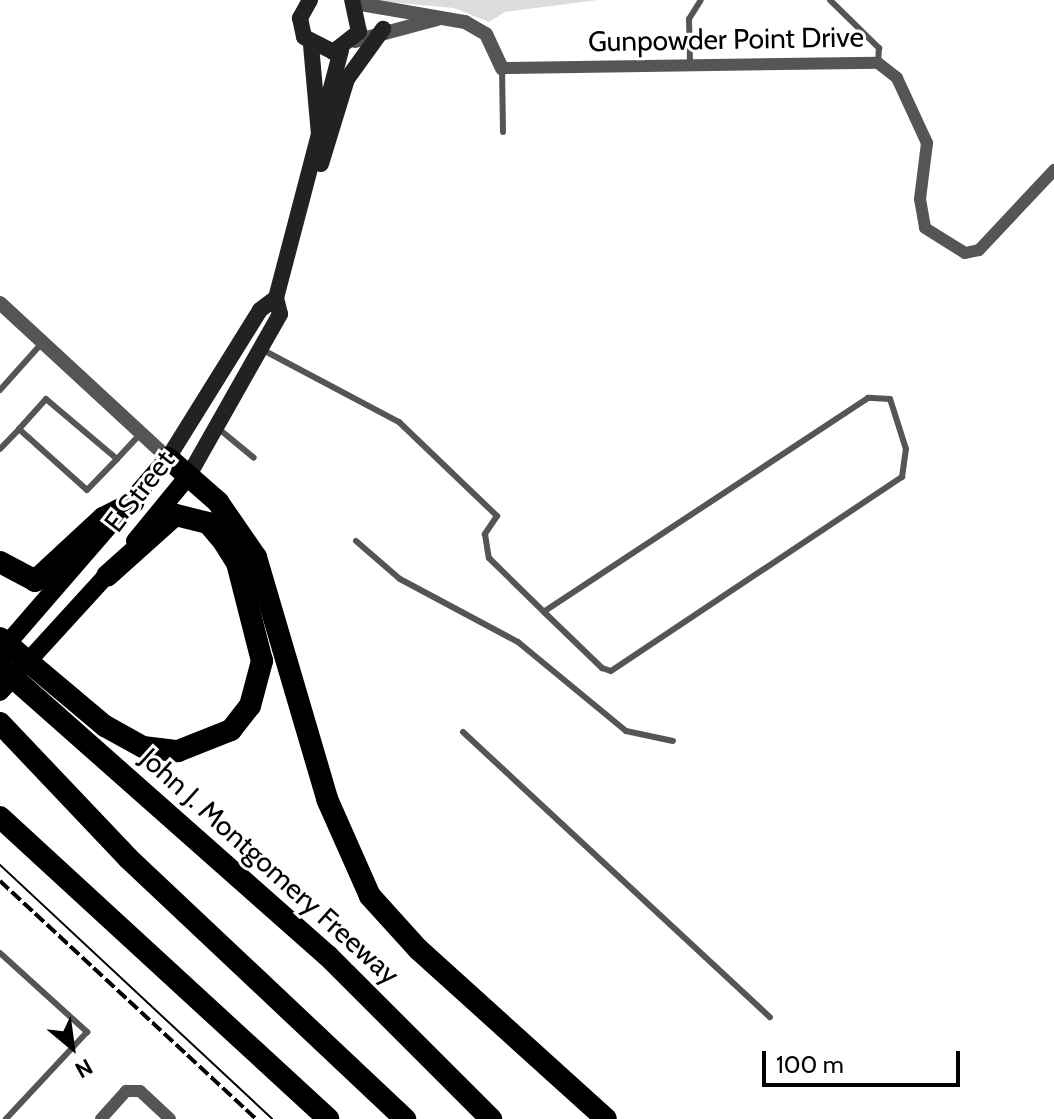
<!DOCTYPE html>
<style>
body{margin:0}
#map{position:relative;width:1054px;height:1119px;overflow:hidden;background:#fff;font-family:Cabin,sans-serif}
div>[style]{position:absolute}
.green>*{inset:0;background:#dcdcdc}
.service>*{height:6px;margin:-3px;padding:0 3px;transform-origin:3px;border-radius:3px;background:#555}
.minor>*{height:12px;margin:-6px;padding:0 6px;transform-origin:6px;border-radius:6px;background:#555}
.tertiary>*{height:14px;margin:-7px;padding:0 7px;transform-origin:7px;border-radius:7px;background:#555}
.secondary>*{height:16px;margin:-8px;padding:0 8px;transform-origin:8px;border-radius:8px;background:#222}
.primary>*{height:18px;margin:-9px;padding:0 9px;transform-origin:9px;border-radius:9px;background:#000}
.motorway>*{height:22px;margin:-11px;padding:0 11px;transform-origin:11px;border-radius:11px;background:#000}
.tram>*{height:2px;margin:-1px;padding:0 1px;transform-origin:1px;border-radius:1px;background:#000}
.rail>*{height:4px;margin-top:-2px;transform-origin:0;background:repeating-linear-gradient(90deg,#000 0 12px,transparent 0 16px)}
span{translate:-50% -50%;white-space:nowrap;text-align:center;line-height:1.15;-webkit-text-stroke:6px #fff;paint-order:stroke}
.street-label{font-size:28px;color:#000}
.north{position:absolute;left:32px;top:1007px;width:80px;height:80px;-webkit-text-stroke:6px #fff;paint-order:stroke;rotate:151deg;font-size:22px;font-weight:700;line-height:32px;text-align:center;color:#000}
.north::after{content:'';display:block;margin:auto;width:28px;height:36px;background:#000;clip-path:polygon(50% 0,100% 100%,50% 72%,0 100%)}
.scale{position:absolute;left:762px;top:1051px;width:198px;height:36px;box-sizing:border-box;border:4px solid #000;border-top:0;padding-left:10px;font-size:24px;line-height:28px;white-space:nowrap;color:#000;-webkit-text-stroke:6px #fff;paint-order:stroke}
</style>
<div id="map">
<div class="green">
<i style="clip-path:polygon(367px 0,598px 0,505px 12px,489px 22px,454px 8px)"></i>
</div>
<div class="service">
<i style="left:830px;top:0;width:69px;rotate:44.4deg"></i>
<i style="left:879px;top:48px;width:15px;rotate:94deg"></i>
<i style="left:690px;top:63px;width:44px;rotate:-91.3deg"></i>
<i style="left:689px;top:19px;width:22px;rotate:-58deg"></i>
<i style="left:502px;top:68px;width:64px;rotate:89.1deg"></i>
<i style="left:263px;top:350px;width:154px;rotate:27.9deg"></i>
<i style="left:399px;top:422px;width:136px;rotate:43.8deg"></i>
<i style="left:497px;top:516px;width:22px;rotate:124deg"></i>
<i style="left:485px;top:534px;width:24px;rotate:81deg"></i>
<i style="left:489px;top:558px;width:77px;rotate:44.5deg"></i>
<i style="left:544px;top:612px;width:81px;rotate:44deg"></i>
<i style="left:602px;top:668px;width:9px;rotate:18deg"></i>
<i style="left:611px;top:671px;width:350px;rotate:-33.7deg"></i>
<i style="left:902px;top:477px;width:28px;rotate:-82deg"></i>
<i style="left:906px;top:449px;width:52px;rotate:-107.7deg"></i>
<i style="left:890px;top:399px;width:22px;rotate:-177deg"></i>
<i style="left:868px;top:398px;width:388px;rotate:146.6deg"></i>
<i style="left:0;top:390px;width:63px;rotate:-48.2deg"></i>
<i style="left:219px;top:429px;width:45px;rotate:39.6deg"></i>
<i style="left:0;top:449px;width:28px;rotate:-46deg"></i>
<i style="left:117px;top:459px;width:93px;rotate:-139.8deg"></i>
<i style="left:46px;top:399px;width:40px;rotate:132deg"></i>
<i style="left:19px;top:429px;width:91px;rotate:41.9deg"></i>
<i style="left:87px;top:490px;width:43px;rotate:-45.9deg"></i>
<i style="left:117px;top:459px;width:34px;rotate:-47deg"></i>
<i style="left:356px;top:541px;width:58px;rotate:40.8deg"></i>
<i style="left:400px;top:579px;width:134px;rotate:28.1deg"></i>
<i style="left:518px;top:642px;width:140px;rotate:39.5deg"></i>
<i style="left:626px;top:731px;width:48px;rotate:12deg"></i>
<i style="left:463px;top:732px;width:419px;rotate:42.9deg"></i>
<i style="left:0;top:953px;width:118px;rotate:42.2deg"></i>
<i style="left:87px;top:1032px;width:119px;rotate:133deg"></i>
</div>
<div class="minor">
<i style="left:502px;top:68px;width:376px;rotate:-0.8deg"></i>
<i style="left:878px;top:63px;width:24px;rotate:38deg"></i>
<i style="left:897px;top:78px;width:72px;rotate:65.2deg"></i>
<i style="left:927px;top:143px;width:56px;rotate:97.1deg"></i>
<i style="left:920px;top:199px;width:29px;rotate:80deg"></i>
<i style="left:925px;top:228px;width:47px;rotate:32deg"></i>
<i style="left:965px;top:253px;width:14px;rotate:-12deg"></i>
<i style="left:979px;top:250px;width:110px;rotate:-46.8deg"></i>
<i style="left:101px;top:1119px;width:38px;rotate:-48deg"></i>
<i style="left:126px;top:1091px;width:14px"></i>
<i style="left:140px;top:1091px;width:41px;rotate:43deg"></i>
</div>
<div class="tertiary">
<i style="left:355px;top:3px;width:112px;rotate:9.8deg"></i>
<i style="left:465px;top:22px;width:24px;rotate:30deg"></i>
<i style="left:486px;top:34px;width:38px;rotate:65deg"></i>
<i style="left:355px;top:41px;width:85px;rotate:-15deg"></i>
<i style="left:0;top:303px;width:229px;rotate:42.7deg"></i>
</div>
<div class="secondary">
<i style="left:310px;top:0;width:21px;rotate:119deg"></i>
<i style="left:300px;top:18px;width:19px;rotate:78deg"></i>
<i style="left:304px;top:37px;width:33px;rotate:27deg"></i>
<i style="left:333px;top:52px;width:33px;rotate:-38deg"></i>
<i style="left:359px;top:32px;width:33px;rotate:-102deg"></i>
<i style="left:311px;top:45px;width:89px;rotate:84.9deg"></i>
<i style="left:321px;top:164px;width:89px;rotate:-73deg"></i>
<i style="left:347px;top:79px;width:62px;rotate:-54.2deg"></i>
<i style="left:168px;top:458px;width:174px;rotate:-58.1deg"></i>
<i style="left:260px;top:310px;width:20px;rotate:-37deg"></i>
<i style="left:189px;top:475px;width:185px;rotate:-60.5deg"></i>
<i style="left:280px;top:314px;width:16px;rotate:-104deg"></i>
<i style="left:276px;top:298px;width:256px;rotate:-75.3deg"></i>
</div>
<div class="primary">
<i style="left:135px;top:541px;width:85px;rotate:-50.7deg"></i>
<i style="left:0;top:652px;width:257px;rotate:-49.1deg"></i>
<i style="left:0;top:692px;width:169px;rotate:-47.6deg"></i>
</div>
<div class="motorway">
<i style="left:168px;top:458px;width:67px;rotate:41.3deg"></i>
<i style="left:218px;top:502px;width:67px;rotate:55.4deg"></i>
<i style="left:256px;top:557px;width:252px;rotate:73.6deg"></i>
<i style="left:327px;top:799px;width:106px;rotate:66.1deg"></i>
<i style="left:370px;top:896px;width:72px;rotate:47.8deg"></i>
<i style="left:418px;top:949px;width:253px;rotate:42.1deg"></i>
<i style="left:0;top:562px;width:40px;rotate:28deg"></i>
<i style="left:35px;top:581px;width:93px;rotate:-42.8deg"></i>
<i style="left:103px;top:518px;width:34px;rotate:-27deg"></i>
<i style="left:0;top:638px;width:137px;rotate:40deg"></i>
<i style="left:105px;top:726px;width:43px;rotate:28.9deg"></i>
<i style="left:143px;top:747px;width:35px;rotate:7deg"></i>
<i style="left:178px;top:751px;width:57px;rotate:-21.6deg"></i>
<i style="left:231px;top:730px;width:31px;rotate:-52deg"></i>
<i style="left:250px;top:706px;width:47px;rotate:-75.1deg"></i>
<i style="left:262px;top:661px;width:101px;rotate:-104.3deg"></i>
<i style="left:237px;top:563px;width:25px;rotate:-122deg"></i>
<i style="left:224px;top:542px;width:25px;rotate:-130deg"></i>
<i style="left:208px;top:523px;width:34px;rotate:-166deg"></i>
<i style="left:175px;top:515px;width:91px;rotate:138.1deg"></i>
<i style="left:0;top:666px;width:438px;rotate:41.5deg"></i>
<i style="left:328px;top:956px;width:231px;rotate:45deg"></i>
<i style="left:0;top:723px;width:186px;rotate:46.5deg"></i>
<i style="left:128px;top:858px;width:381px;rotate:43.3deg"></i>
<i style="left:0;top:817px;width:446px;rotate:42.6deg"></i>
</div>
<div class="tram">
<i style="left:0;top:865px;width:372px;rotate:43deg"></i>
</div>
<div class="rail">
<i style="left:0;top:881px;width:350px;rotate:42.9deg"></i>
</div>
<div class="street-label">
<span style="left:726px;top:39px;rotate:-1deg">Gunpowder Point Drive</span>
<span style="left:139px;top:491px;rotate:-52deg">E Street</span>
<span style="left:270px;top:866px;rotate:42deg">John J. Montgomery Freeway</span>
</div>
<div class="north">N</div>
<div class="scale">100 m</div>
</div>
